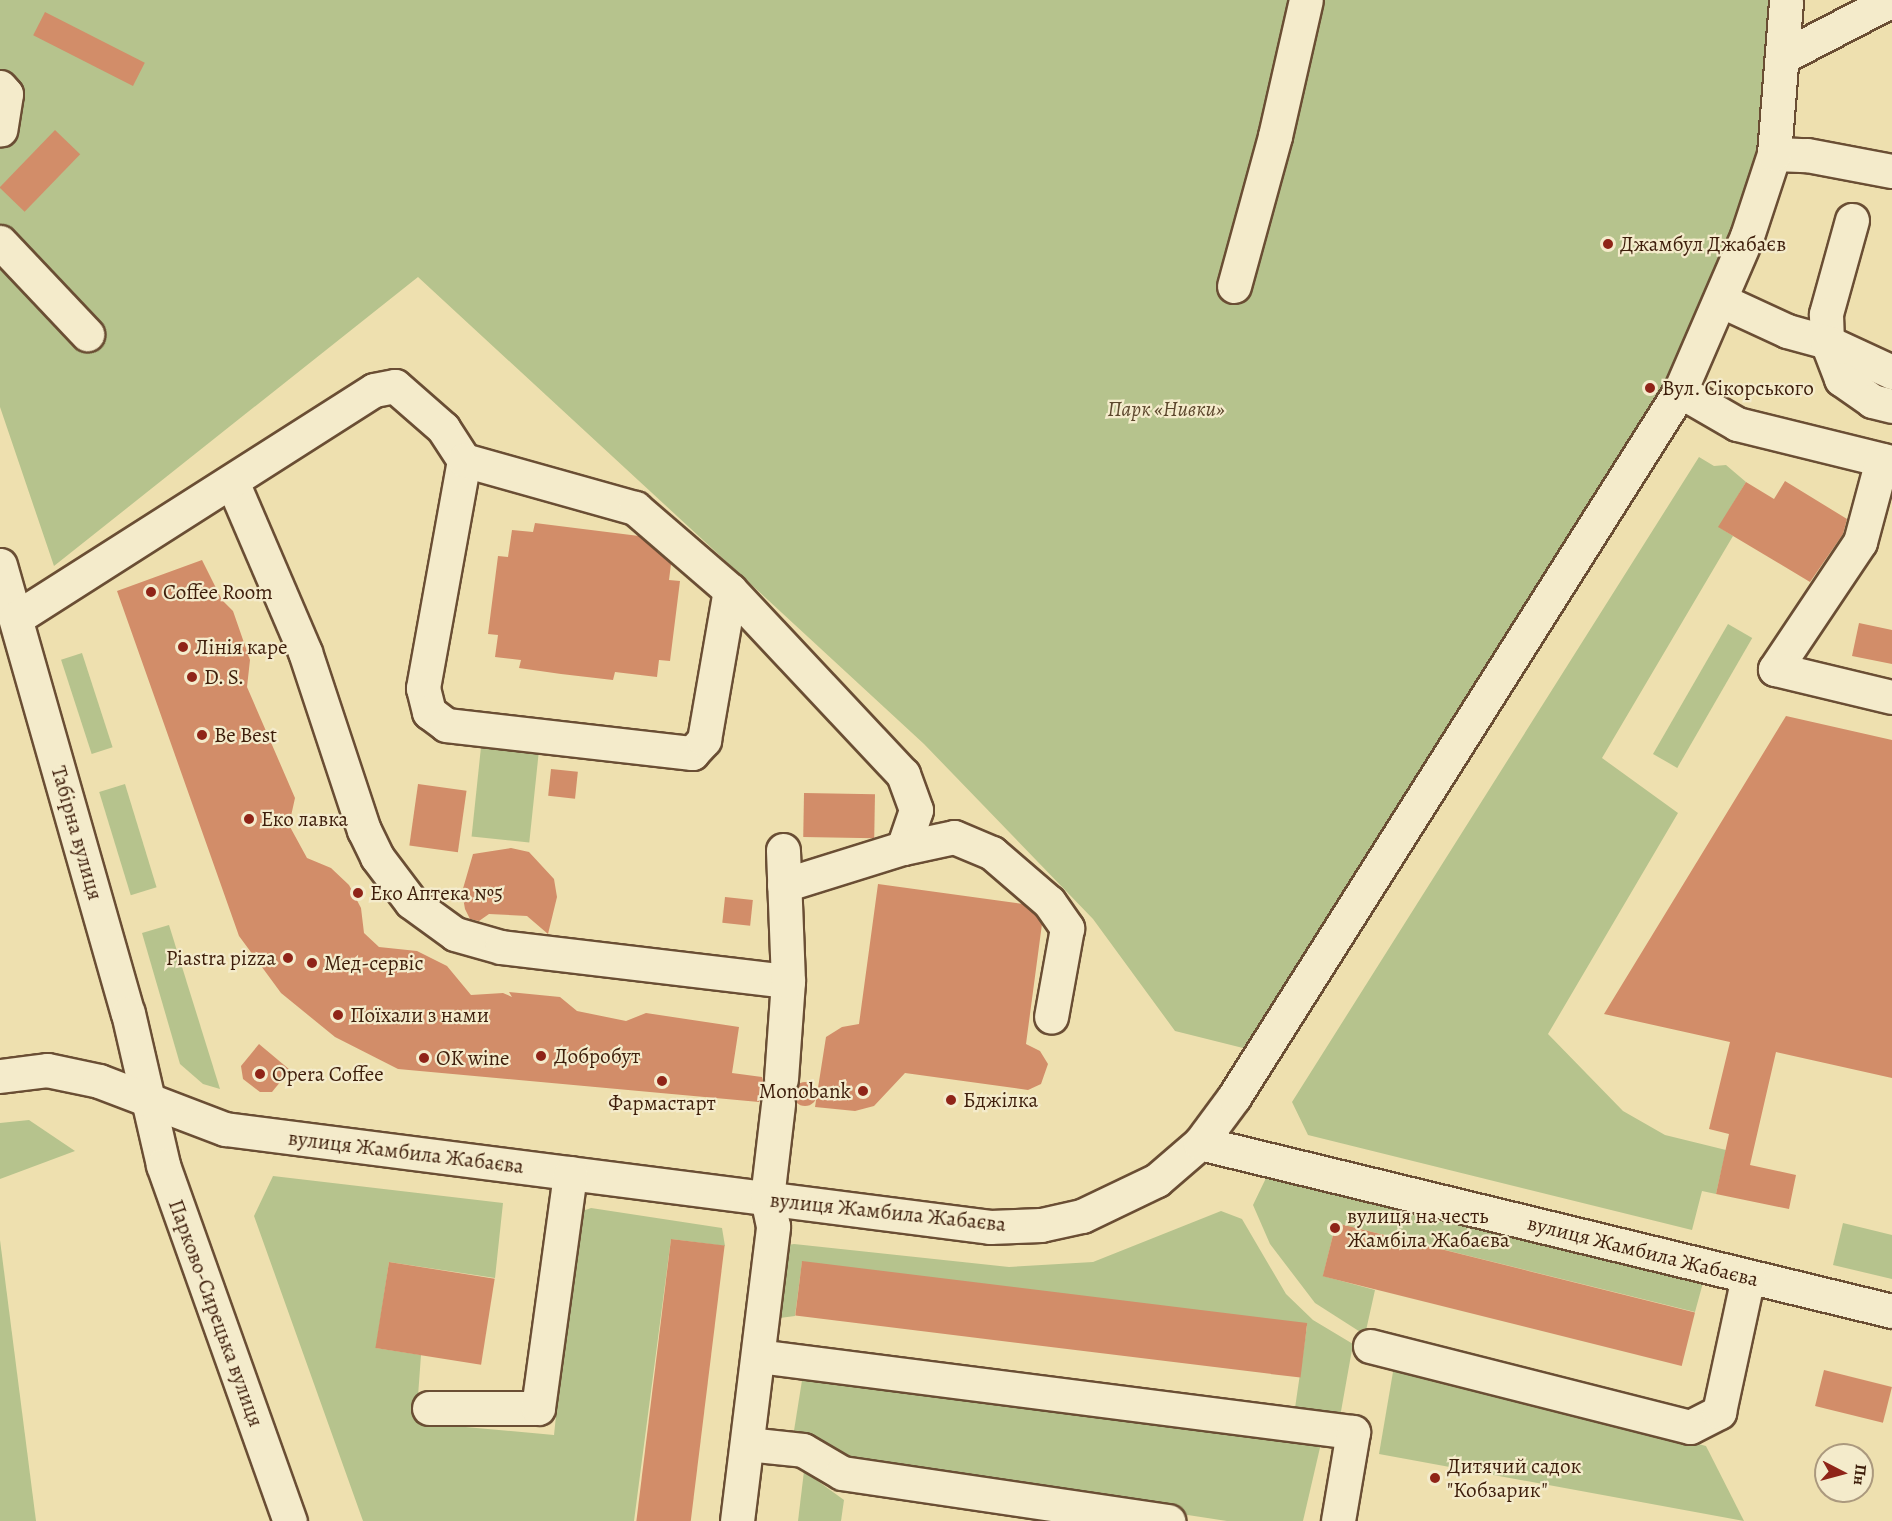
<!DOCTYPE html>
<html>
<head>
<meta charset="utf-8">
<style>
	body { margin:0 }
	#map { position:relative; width:1892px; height:1521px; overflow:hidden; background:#eee0af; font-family:Alegreya,serif }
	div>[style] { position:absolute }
	.green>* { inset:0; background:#b6c38d; transform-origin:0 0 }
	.building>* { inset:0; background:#d28d69; transform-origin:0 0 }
	.round { border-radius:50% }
	.roads { filter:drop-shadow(2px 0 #6a4e34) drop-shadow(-2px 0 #6a4e34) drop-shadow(0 2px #6a4e34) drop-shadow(0 -2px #6a4e34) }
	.minor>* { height:33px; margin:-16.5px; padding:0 16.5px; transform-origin:16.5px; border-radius:16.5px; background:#f4ebcb }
	.dots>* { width:16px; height:16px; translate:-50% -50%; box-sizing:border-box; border:3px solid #f4ebcb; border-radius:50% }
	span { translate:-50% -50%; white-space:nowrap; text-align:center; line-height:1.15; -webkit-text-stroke:4.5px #f4ebcb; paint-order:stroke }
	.poi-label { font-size:21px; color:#3e1e0b }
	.left { translate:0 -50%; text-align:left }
	.right { translate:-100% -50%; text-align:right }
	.park-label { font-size:21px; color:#5c472c; font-style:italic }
	.street-label { font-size:21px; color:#3e1e0b }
	.north { position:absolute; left:1814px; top:1443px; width:60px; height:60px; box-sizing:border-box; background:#f4ebcb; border:2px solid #ab997e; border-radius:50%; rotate:96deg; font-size:16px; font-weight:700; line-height:24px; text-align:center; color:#3e1e0b }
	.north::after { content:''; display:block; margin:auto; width:21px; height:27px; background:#8f2418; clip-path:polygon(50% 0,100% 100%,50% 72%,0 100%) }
</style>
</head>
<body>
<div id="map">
	<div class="green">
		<div style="clip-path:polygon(0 0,1771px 0,1771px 109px,1735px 225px,1676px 367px,1247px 1049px,1175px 1031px,1093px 919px,924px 744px,418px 277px,54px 566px,0 407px)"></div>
		<div style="clip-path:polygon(1699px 457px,1714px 466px,1726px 465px,1746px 482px,1719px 527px,1733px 536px,1602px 758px,1678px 813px,1548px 1034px,1623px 1111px,1665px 1135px,1726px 1150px,1716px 1194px,1702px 1191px,1692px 1230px,1308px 1135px,1292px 1102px)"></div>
		<div style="left:1728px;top:624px;width:28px;height:150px;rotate:30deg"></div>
		<div style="left:82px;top:653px;width:99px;height:22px;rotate:72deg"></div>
		<div style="left:481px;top:747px;width:58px;height:90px;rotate:6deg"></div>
		<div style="left:125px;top:784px;width:108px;height:27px;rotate:73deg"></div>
		<div style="clip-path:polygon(169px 925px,220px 1089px,203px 1084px,180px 1064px,142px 933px)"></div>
		<div style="clip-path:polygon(29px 1120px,75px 1151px,0 1179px,0 1123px)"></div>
		<div style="clip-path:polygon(273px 1176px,503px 1203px,495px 1278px,389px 1262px,376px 1348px,421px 1355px,417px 1410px,432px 1424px,554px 1435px,577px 1213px,591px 1208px,722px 1228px,725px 1246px,671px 1239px,634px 1521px,363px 1521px,254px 1216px)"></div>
		<div style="clip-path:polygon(1266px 1178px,1704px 1279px,1695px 1312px,1336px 1223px,1323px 1276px,1375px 1290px,1365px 1335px,1315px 1303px,1270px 1244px,1253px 1205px)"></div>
		<div style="clip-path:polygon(1221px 1211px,1242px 1219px,1286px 1294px,1313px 1320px,1353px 1344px,1340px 1417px,1295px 1408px,1307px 1326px,802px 1262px,795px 1316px,772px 1319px,781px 1246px,794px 1244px,1009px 1267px,1093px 1262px)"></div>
		<div style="clip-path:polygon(1843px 1223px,1892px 1235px,1892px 1279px,1833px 1265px)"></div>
		<div style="clip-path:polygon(0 1240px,36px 1521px,0 1521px)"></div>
		<div style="clip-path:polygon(1394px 1366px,1706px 1446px,1744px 1521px,1379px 1454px)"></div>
		<div style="clip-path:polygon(803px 1374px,1322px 1439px,1303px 1521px,1227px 1521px,912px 1473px,849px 1457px,793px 1437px)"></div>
		<div style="clip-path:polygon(804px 1471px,844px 1500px,841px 1521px,798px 1521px)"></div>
	</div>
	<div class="building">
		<div style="left:45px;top:12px;width:112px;height:26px;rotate:27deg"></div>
		<div style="left:55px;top:130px;width:35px;height:80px;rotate:44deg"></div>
		<div style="clip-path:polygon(1785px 481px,1847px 519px,1843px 534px,1810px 582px,1718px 527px,1746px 482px,1774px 499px)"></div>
		<div style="clip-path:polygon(535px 523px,639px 536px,671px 564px,669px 580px,680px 581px,670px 661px,659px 660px,657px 677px,615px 672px,613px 680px,561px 674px,519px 668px,521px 660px,495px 657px,498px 635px,488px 634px,498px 556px,508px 557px,512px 530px,533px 532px)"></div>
		<div style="clip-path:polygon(202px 560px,222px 600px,233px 611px,250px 660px,247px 687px,295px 798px,289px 825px,307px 858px,331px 868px,349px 885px,361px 908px,364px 933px,379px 947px,417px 951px,447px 966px,471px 995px,503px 993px,512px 997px,509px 992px,560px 997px,577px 1011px,626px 1021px,646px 1013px,739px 1027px,732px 1073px,762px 1077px,766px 1090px,759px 1102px,398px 1069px,335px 1037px,281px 993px,239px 936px,117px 591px)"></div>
		<div style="clip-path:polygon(1859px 623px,1892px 630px,1892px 664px,1852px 656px)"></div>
		<div style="clip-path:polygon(1786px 716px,1892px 740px,1892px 1078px,1776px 1052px,1750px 1165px,1796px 1175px,1789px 1209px,1716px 1194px,1729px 1134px,1709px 1129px,1730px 1042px,1604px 1014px)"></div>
		<div style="left:551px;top:769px;width:27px;height:27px;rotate:6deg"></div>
		<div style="left:418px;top:784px;width:49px;height:62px;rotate:8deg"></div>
		<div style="left:804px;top:793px;width:71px;height:44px;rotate:1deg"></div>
		<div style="clip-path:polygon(511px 848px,529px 852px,554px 879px,557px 897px,548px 934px,527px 916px,489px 914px,479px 921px,470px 919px,465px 909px,462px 892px,473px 854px)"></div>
		<div style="clip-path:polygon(878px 884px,1023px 904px,1035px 915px,1042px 924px,1026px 1044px,1040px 1051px,1048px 1064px,1041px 1084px,1028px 1090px,905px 1073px,874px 1106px,855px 1111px,815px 1107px,826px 1037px,842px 1027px,859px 1024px)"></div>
		<div style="left:725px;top:897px;width:28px;height:26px;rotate:6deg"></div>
		<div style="clip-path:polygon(259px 1044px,290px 1070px,272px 1092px,260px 1092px,243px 1079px,241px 1066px)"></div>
		<div class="round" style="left:793px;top:1082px;width:24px;height:24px"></div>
		<div style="left:1336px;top:1223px;width:370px;height:55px;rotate:14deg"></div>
		<div style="left:671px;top:1239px;width:54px;height:284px;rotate:7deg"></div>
		<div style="left:802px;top:1261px;width:509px;height:55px;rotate:7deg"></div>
		<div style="left:389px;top:1262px;width:107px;height:87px;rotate:9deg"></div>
		<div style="left:1824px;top:1370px;width:70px;height:37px;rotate:14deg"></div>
	</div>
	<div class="roads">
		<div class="minor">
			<div style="left:1784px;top:56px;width:122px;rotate:-27.4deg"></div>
			<div style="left:0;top:87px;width:9px;rotate:49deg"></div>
			<div style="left:6px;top:94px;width:36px;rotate:99deg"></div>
			<div style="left:1774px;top:154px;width:33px;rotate:2deg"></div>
			<div style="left:1807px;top:155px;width:86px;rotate:10.7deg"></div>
			<div style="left:1852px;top:220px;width:98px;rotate:105.5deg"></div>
			<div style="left:1826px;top:314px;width:28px;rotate:88deg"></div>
			<div style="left:1827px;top:342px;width:72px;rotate:24.8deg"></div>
			<div style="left:0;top:242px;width:127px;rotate:46.6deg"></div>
			<div style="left:1234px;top:286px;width:156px;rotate:-74.7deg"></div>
			<div style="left:1275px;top:136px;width:139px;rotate:-77.2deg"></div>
			<div style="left:1720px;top:300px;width:74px;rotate:24.8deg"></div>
			<div style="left:1787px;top:331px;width:41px;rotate:15.4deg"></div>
			<div style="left:1827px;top:342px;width:40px;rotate:69deg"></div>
			<div style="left:1841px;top:379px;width:38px;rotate:35deg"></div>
			<div style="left:1872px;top:401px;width:21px;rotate:14deg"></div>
			<div style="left:1680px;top:391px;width:66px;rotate:30.1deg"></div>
			<div style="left:1737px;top:424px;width:160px;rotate:13.8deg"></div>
			<div style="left:464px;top:460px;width:232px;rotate:100.2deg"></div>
			<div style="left:423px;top:688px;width:25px;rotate:76deg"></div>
			<div style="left:429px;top:712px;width:21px;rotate:37deg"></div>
			<div style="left:446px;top:725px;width:248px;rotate:6.5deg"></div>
			<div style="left:692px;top:753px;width:18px;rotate:-47deg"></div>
			<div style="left:704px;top:740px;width:152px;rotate:-80.2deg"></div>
			<div style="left:1882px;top:460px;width:85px;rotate:105deg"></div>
			<div style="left:1860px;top:542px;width:153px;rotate:123.8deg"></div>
			<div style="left:1775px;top:669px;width:120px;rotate:13.5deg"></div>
			<div style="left:233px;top:484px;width:183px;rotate:66.8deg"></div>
			<div style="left:305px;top:652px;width:188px;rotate:71.7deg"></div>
			<div style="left:364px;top:830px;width:30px;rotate:64deg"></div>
			<div style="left:377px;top:857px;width:56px;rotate:52.9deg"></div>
			<div style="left:411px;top:902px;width:54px;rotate:36deg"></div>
			<div style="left:455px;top:934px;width:48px;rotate:15.8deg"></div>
			<div style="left:501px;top:947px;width:289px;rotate:6.8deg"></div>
			<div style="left:0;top:565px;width:466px;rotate:74.1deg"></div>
			<div style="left:128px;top:1013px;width:156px;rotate:77deg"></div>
			<div style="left:163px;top:1165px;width:378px;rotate:70.4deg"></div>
			<div style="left:16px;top:618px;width:424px;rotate:-32.5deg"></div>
			<div style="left:374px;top:390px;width:21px;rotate:-11deg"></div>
			<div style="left:395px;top:386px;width:64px;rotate:41.2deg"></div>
			<div style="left:443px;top:428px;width:38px;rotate:57deg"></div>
			<div style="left:464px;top:460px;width:178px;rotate:15.7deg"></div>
			<div style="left:635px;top:508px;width:125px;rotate:40.8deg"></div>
			<div style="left:730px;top:590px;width:253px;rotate:46.8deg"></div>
			<div style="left:903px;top:774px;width:38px;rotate:70deg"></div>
			<div style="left:916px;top:810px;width:40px;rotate:108.9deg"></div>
			<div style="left:784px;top:885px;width:125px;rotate:-17.3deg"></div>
			<div style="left:903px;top:848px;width:52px;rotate:-12.2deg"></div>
			<div style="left:954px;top:837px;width:41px;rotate:22.8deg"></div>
			<div style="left:992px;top:853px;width:75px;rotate:40.7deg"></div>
			<div style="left:1049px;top:902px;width:32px;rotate:55deg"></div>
			<div style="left:1067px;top:928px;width:90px;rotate:100.2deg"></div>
			<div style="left:0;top:1076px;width:47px;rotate:-7.3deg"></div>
			<div style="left:47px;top:1070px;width:53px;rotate:11.9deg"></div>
			<div style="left:99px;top:1081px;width:135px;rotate:20.9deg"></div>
			<div style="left:225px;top:1129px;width:771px;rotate:7.3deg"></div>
			<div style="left:990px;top:1227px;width:51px;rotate:-2.2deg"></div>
			<div style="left:1041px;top:1225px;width:42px;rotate:-12.4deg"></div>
			<div style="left:1082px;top:1216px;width:83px;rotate:-25.6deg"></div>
			<div style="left:1157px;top:1180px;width:57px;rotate:-40.7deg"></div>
			<div style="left:1200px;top:1143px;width:57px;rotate:-53.5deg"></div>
			<div style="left:1234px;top:1097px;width:835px;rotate:-57.72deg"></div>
			<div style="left:1680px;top:391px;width:169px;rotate:-66.6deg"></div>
			<div style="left:1747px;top:236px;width:86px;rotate:-71.8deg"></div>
			<div style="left:1774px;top:154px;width:154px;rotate:-85.5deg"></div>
			<div style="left:781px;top:1079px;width:98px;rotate:-85.9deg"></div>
			<div style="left:788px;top:981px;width:131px;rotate:-92.2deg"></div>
			<div style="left:1200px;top:1143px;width:712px;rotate:13.65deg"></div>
			<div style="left:1370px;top:1346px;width:330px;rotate:14.2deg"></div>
			<div style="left:1690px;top:1427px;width:33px;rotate:-27deg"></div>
			<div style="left:1719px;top:1412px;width:138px;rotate:-77.9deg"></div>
			<div style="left:758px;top:1356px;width:600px;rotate:7.28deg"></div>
			<div style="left:1353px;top:1432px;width:90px;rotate:99.6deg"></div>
			<div style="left:429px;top:1408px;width:109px"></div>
			<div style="left:538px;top:1408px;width:237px;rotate:-82.2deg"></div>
			<div style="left:747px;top:1444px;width:56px;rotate:6.1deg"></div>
			<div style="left:803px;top:1450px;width:45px;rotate:30.5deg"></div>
			<div style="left:842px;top:1473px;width:330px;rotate:8.4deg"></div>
			<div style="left:737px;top:1521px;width:297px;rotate:-83deg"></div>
			<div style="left:773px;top:1226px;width:29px;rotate:-102deg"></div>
			<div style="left:767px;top:1198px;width:95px;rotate:-83.3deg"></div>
		</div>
	</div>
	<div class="dots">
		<div style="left:1608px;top:244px;background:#8f2418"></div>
		<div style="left:1650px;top:388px;background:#8f2418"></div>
		<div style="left:151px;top:592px;background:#8f2418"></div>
		<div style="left:183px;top:647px;background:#8f2418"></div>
		<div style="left:192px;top:677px;background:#8f2418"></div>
		<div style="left:202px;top:735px;background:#8f2418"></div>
		<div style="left:249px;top:819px;background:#8f2418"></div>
		<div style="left:358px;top:893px;background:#8f2418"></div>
		<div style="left:288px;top:958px;background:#8f2418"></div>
		<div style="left:312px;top:963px;background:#8f2418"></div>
		<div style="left:338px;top:1015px;background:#8f2418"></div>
		<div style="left:541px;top:1056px;background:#8f2418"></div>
		<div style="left:424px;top:1058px;background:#8f2418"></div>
		<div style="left:260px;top:1074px;background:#8f2418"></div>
		<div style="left:662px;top:1081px;background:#8f2418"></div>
		<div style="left:863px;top:1091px;background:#8f2418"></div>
		<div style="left:951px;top:1100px;background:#8f2418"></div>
		<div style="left:1335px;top:1228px;background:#8f2418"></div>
		<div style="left:1435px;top:1478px;background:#8f2418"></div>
	</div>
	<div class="poi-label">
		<span class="left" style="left:1620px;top:244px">Джамбул Джабаєв</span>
		<span class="left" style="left:1662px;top:388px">Вул. Сікорського</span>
		<span class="left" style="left:163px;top:592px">Coffee Room</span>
		<span class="left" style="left:195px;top:647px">Лінія каре</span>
		<span class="left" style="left:204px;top:677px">D. S.</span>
		<span class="left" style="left:214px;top:735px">Be Best</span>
		<span class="left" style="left:261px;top:819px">Еко лавка</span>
		<span class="left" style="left:370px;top:893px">Еко Аптека №5</span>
		<span class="right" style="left:276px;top:958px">Piastra pizza</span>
		<span class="left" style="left:324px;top:963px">Мед-сервіс</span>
		<span class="left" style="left:350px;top:1015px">Поїхали з нами</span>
		<span class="left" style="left:554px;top:1056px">Добробут</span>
		<span class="left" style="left:436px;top:1058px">OK wine</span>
		<span class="left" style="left:272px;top:1074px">Opera Coffee</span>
		<span class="right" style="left:851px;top:1091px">Monobank</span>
		<span class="left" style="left:963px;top:1100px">Бджілка</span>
		<span style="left:662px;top:1103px">Фармастарт</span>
		<span class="left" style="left:1347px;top:1228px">вулиця на честь<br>Жамбіла Жабаєва</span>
		<span class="left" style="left:1447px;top:1478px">Дитячий садок<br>"Кобзарик"</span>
	</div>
	<div class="park-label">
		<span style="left:1166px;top:409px">Парк «Нивки»</span>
	</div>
	<div class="street-label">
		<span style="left:77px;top:833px;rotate:74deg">Табірна вулиця</span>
		<span style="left:406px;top:1152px;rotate:7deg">вулиця Жамбила Жабаєва</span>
		<span style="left:888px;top:1212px;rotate:6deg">вулиця Жамбила Жабаєва</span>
		<span style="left:1643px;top:1251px;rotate:14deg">вулиця Жамбила Жабаєва</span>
		<span style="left:216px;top:1313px;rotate:70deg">Парково-Сирецька вулиця</span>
	</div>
	<div class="north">Пн</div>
</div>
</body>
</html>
